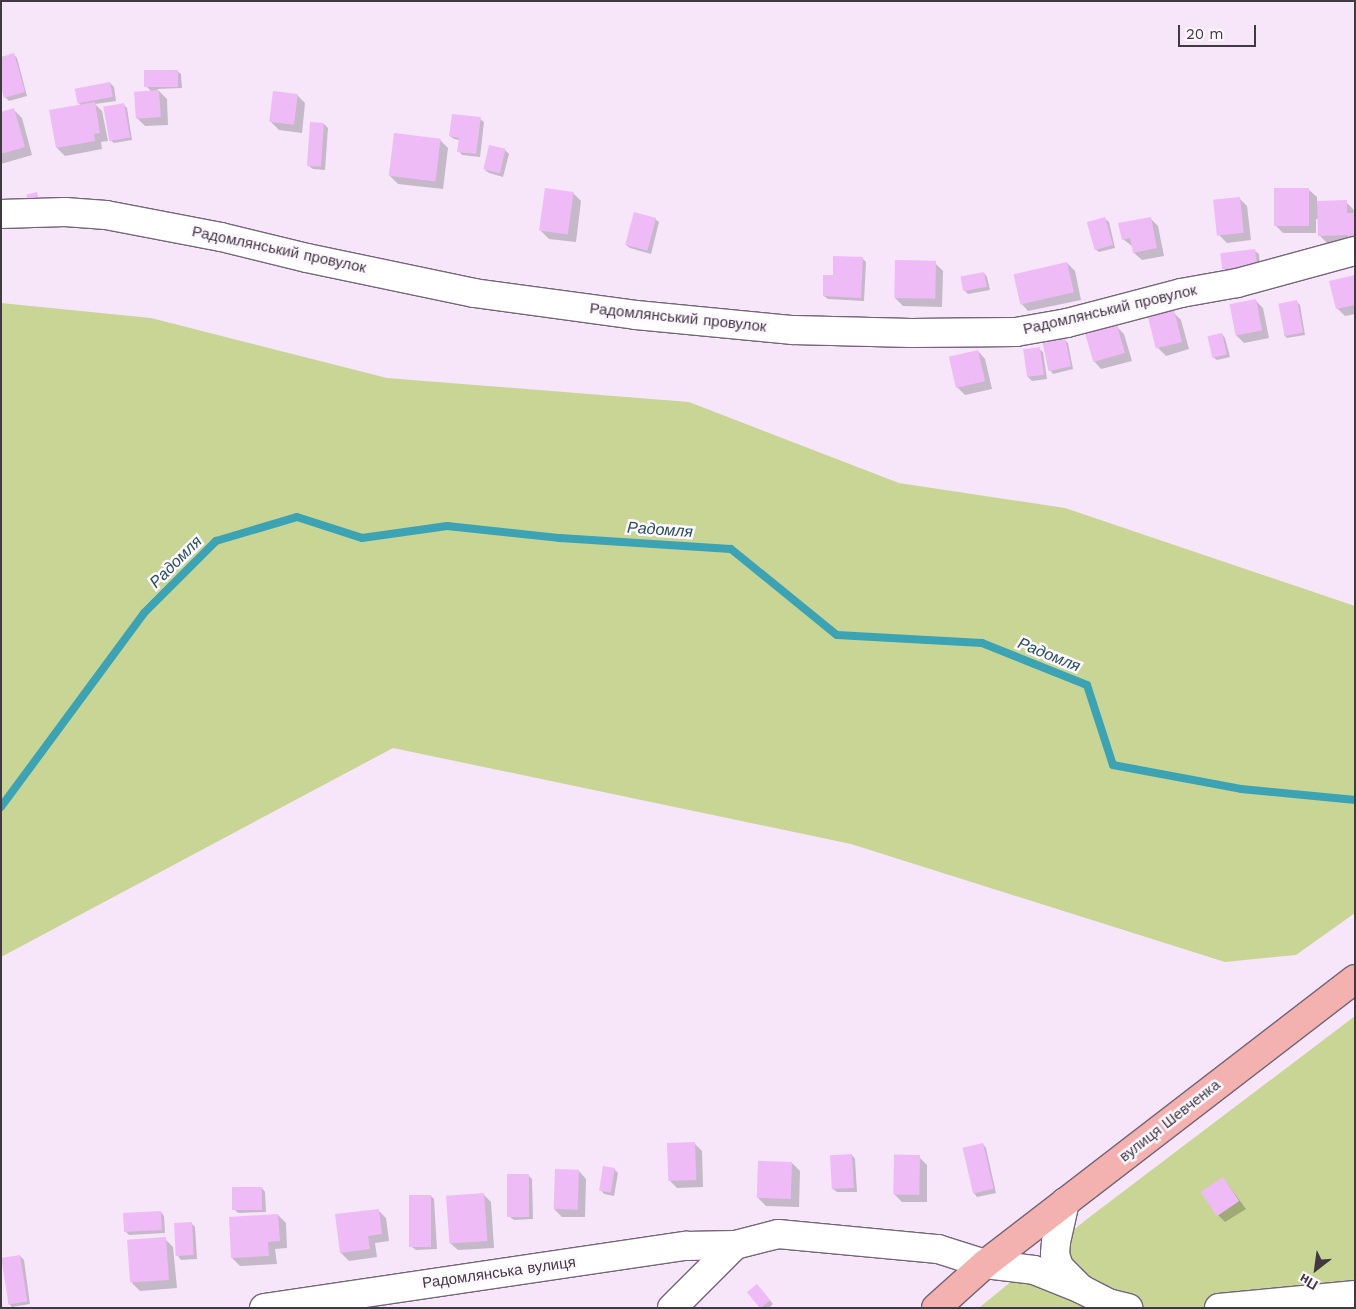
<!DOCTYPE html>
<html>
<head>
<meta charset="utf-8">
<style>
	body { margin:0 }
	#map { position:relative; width:1356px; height:1309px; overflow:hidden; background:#f7e6fa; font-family:"Work Sans",sans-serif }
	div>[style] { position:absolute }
	.green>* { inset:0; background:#c8d595 }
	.shadow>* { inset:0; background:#0003 }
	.stream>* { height:8px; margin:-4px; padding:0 4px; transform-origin:4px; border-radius:4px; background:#3ba3b3 }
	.building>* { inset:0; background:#eebbf6; transform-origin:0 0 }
	.roads { filter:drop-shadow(1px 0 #746577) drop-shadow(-1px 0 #746577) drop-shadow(0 1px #746577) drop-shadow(0 -1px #746577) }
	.street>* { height:28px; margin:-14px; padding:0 14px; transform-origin:14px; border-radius:14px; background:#fff }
	.primary>* { height:28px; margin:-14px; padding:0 14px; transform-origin:14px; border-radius:14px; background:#f3b1af }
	span { translate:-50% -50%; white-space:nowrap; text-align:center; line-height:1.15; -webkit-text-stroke:5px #fef7ff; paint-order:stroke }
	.street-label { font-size:15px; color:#403941 }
	.water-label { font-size:16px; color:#255259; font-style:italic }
	.frame { position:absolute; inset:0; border:2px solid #403941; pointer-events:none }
	.north { position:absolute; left:1291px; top:1244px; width:50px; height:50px; -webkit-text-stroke:4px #fef7ff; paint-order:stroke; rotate:210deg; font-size:14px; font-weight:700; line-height:20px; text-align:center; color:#403941 }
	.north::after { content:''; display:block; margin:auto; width:18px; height:22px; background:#403941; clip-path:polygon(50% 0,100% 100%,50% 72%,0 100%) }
	.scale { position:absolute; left:1178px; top:25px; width:78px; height:22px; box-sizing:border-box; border:2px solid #403941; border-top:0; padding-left:6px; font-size:15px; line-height:18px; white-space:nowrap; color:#403941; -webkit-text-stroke:4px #fef7ff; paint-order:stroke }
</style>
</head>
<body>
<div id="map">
	<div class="green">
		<div style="clip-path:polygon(1px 303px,151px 318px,387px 378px,689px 402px,899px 483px,1065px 508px,1355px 606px,1355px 913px,1296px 955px,1225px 962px,851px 844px,393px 748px,1px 957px)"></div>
		<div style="clip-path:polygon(1355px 1016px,1355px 1308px,979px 1308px,1087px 1219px)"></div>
	</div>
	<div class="shadow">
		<div style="clip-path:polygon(14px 55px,17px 58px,27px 96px,9px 101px,5px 97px)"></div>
		<div style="clip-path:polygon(177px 71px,181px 74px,182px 88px,157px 89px,167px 99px,168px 125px,145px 126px,137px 118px,151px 91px,146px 86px)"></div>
		<div style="clip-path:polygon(110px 83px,114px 87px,116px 101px,95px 104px,102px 111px,108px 141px,101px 142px,102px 149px,65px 156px,57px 148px,51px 111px,81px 106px,78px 102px)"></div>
		<div style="clip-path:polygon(297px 95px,305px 103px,302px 133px,279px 130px,271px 122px)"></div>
		<div style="clip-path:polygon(123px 104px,127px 108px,132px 140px,114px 143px,110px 140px)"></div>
		<div style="clip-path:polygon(14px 110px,22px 118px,32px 155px,1px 164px,1px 113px)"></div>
		<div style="clip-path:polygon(480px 119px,484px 122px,480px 157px,462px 155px,459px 151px,460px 140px,454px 139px,450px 136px)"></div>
		<div style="clip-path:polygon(324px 124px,328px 128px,325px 170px,313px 169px,309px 166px)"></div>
		<div style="clip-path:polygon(440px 140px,448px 148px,443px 189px,398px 184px,390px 176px)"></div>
		<div style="clip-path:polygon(505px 150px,509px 154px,503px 177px,489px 173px,485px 170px)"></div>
		<div style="clip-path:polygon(1309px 190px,1317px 197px,1317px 202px,1346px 202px,1354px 210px,1350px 243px,1327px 243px,1319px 235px,1319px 219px,1316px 219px,1316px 233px,1283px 233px,1275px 225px)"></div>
		<div style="clip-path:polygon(573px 193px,581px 201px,576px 242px,549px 239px,541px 231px)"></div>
		<div style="clip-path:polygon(1239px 198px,1247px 206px,1251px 240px,1227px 243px,1219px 235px,1215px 201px)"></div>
		<div style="clip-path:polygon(1150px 218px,1158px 226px,1164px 256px,1142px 260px,1134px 253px,1133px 247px,1123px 239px)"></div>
		<div style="clip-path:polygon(655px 219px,659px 222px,651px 254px,630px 248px,626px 245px)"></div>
		<div style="clip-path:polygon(1105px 219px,1109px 222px,1115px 248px,1099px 252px,1095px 249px)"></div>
		<div style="clip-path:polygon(1255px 251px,1259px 254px,1260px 268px,1226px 271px,1223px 267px)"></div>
		<div style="clip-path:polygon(862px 258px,866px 262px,864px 301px,828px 299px,824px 296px,834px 276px)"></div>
		<div style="clip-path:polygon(935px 263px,943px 271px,942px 307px,903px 306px,895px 298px)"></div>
		<div style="clip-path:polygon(1067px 263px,1075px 271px,1081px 300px,1028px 311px,1021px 303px)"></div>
		<div style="clip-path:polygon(984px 273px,987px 277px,990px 290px,968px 294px,964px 290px)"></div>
		<div style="clip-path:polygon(1355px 277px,1355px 314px,1345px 316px,1337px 308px)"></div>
		<div style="clip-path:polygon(1256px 301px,1263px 308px,1269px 338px,1244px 343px,1236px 335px)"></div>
		<div style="clip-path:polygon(1297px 302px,1300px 305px,1305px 335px,1287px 338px,1284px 335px)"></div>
		<div style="clip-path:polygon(1173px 312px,1181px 320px,1189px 349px,1166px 356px,1158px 348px)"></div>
		<div style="clip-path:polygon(1116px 326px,1124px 334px,1132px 361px,1101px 369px,1094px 361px)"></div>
		<div style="clip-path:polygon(1222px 334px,1225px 338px,1230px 357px,1217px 360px,1213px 357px)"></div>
		<div style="clip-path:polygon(1064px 339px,1068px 343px,1073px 369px,1053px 374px,1050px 370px)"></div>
		<div style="clip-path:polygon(1039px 349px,1043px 352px,1047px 379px,1032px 381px,1028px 377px)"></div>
		<div style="clip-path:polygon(978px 351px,985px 359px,992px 389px,965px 395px,957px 387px)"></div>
		<div style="clip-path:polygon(694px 1143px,702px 1151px,703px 1187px,677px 1188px,669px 1180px)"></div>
		<div style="clip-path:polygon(983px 1144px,986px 1148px,996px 1193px,977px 1197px,974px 1193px)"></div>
		<div style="clip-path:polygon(852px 1155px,855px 1159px,857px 1192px,837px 1192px,833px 1189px)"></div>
		<div style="clip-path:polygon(919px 1157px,927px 1165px,927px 1202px,902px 1202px,894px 1194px)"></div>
		<div style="clip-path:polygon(792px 1163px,800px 1171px,799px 1207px,766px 1206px,758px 1198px)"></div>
		<div style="clip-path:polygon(614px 1169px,618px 1173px,614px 1196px,604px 1194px,601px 1190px)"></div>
		<div style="clip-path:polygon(579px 1171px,586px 1179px,585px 1217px,562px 1217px,554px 1209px)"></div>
		<div style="clip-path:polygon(528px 1175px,532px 1179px,533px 1219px,514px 1220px,510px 1217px)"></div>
		<div style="clip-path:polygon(1223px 1178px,1246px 1209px,1225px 1222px,1217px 1214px)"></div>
		<div style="clip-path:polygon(262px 1188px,265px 1192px,266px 1212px,238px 1213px,234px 1209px)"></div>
		<div style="clip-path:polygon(483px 1194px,491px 1202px,494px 1248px,458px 1250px,450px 1243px)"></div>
		<div style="clip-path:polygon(431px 1196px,434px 1199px,437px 1249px,416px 1250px,412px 1247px)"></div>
		<div style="clip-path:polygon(378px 1210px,386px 1218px,389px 1241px,375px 1243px,377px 1257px,349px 1261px,341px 1253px)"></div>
		<div style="clip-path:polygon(161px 1212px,164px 1216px,165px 1233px,129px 1235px,125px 1231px)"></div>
		<div style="clip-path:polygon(278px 1215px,286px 1223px,287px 1248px,275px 1249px,277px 1264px,240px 1266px,232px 1258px)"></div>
		<div style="clip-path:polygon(191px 1223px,195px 1227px,197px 1259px,181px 1260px,178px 1256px)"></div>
		<div style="clip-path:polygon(165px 1239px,173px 1247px,177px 1288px,140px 1291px,132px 1283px)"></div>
		<div style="clip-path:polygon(20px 1256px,24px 1260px,30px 1304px,12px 1307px,8px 1303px)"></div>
		<div style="clip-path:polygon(761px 1289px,773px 1304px,769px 1308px,762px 1308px,749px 1292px)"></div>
	</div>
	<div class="stream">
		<div style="left:1px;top:807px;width:241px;rotate:-53.6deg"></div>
		<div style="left:144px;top:613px;width:102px;rotate:-45deg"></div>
		<div style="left:216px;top:541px;width:84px;rotate:-16.5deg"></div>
		<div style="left:297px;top:517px;width:68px;rotate:17.9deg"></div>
		<div style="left:362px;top:538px;width:86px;rotate:-8deg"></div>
		<div style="left:447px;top:526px;width:114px;rotate:6.1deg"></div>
		<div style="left:560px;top:538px;width:171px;rotate:3.7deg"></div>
		<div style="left:731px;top:549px;width:136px;rotate:39.1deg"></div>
		<div style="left:837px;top:635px;width:145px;rotate:3.2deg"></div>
		<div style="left:982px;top:643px;width:113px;rotate:21.8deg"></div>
		<div style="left:1087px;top:685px;width:84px;rotate:72deg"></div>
		<div style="left:1113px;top:765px;width:130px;rotate:10.6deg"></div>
		<div style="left:1241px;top:789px;width:115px;rotate:5.5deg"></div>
	</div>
	<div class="building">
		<div style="clip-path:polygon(14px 53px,25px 92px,4px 98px,1px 87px,1px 57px)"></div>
		<div style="left:144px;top:70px;width:34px;height:17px"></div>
		<div style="left:110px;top:82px;width:15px;height:36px;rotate:79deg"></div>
		<div style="left:159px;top:90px;width:27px;height:25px;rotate:86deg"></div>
		<div style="left:273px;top:91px;width:25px;height:31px;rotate:7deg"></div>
		<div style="clip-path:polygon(95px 102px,100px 133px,94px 134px,95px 141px,56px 148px,49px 110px)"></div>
		<div style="left:124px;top:103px;width:35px;height:21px;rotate:80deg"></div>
		<div style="clip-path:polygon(14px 108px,25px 147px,1px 154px,1px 112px)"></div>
		<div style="clip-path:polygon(452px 114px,481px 117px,476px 154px,457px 152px,459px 138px,449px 136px)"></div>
		<div style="left:310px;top:122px;width:14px;height:44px;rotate:4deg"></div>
		<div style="left:394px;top:133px;width:47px;height:43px;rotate:7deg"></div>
		<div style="left:489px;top:145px;width:17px;height:25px;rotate:13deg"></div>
		<div style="left:545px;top:188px;width:29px;height:43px;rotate:8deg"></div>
		<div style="left:1274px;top:188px;width:35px;height:38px"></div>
		<div style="left:37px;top:192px;width:8px;height:11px;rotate:76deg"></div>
		<div style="left:1240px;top:197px;width:36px;height:27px;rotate:84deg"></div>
		<div style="clip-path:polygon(1347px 200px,1347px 213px,1355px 213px,1355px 239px,1348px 242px,1348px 235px,1318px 236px,1317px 201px)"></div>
		<div style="left:634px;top:212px;width:23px;height:34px;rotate:15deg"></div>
		<div style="left:1105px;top:217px;width:29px;height:19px;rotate:74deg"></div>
		<div style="clip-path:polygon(1151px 217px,1157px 248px,1133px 253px,1130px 238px,1122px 240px,1118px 223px)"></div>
		<div style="left:1255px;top:249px;width:16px;height:35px;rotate:83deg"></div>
		<div style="clip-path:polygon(833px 256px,863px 257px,861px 298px,823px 296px,823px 275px,833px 275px)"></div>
		<div style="left:895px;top:260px;width:41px;height:38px;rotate:1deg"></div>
		<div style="left:1067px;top:262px;width:31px;height:55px;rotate:77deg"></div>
		<div style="left:984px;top:272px;width:15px;height:24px;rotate:79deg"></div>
		<div style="clip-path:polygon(1355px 275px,1355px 305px,1336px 309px,1329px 281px)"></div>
		<div style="left:1256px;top:299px;width:32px;height:27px;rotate:79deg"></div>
		<div style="left:1297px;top:300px;width:33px;height:19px;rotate:79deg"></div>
		<div style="left:1174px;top:310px;width:33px;height:27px;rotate:76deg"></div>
		<div style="left:1117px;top:325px;width:29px;height:33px;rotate:74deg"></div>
		<div style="left:1222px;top:333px;width:22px;height:15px;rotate:77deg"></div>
		<div style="left:1065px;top:338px;width:29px;height:23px;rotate:78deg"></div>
		<div style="left:1040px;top:347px;width:28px;height:17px;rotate:82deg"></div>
		<div style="left:978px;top:350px;width:32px;height:30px;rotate:77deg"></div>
		<div style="left:695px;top:1142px;width:38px;height:28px;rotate:88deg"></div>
		<div style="left:983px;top:1143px;width:47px;height:21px;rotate:77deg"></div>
		<div style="left:852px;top:1154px;width:34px;height:22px;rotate:87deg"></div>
		<div style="left:920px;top:1155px;width:40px;height:26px;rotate:91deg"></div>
		<div style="left:792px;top:1162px;width:37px;height:34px;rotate:92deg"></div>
		<div style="left:603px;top:1166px;width:12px;height:25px;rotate:9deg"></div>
		<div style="left:555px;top:1169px;width:24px;height:40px;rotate:2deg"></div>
		<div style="left:507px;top:1174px;width:22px;height:43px"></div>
		<div style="left:1223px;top:1177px;width:29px;height:27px;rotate:56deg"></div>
		<div style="left:232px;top:1187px;width:30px;height:23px"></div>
		<div style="left:484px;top:1193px;width:48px;height:38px;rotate:86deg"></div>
		<div style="left:409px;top:1195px;width:22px;height:52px"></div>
		<div style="clip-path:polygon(379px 1209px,382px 1234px,368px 1236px,370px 1249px,340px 1253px,335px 1214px)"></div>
		<div style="left:161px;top:1211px;width:19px;height:38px;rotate:87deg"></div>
		<div style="clip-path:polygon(278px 1214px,280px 1241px,268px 1242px,269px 1256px,231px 1258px,229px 1217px)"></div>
		<div style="left:192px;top:1222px;width:33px;height:18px;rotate:87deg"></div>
		<div style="left:166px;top:1237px;width:43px;height:39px;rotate:86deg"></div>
		<div style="left:20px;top:1255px;width:47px;height:19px;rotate:81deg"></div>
		<div style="left:757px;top:1284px;width:21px;height:13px;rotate:51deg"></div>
	</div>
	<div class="roads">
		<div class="street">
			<div style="left:1px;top:214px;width:64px;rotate:-1.8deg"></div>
			<div style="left:65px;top:212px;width:41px;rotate:4.2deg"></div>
			<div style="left:106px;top:215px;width:117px;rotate:10.8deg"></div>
			<div style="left:221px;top:237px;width:89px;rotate:13.7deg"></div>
			<div style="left:307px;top:258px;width:171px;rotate:11.8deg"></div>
			<div style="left:474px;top:293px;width:163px;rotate:7.7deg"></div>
			<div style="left:636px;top:315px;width:158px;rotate:5.5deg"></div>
			<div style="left:793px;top:330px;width:118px;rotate:1.5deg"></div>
			<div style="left:911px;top:333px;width:105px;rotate:-0.5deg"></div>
			<div style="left:1016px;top:332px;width:52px;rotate:-10deg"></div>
			<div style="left:1067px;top:323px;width:118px;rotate:-14.7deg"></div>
			<div style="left:1181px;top:293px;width:57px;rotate:-10.1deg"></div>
			<div style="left:1237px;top:283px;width:122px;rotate:-15.2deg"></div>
			<div style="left:1065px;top:1202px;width:41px;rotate:102.7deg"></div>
			<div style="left:1056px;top:1242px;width:12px;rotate:95deg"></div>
			<div style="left:1055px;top:1254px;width:14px;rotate:73deg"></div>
			<div style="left:1059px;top:1267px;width:31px;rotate:45deg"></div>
			<div style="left:1081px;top:1289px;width:30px;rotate:27deg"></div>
			<div style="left:1108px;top:1303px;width:21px;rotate:14deg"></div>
			<div style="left:264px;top:1308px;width:427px;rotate:-8.4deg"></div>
			<div style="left:686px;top:1246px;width:49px;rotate:-1.2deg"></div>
			<div style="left:672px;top:1308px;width:89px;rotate:-45deg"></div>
			<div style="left:735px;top:1245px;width:44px;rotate:-14.3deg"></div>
			<div style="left:778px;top:1234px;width:161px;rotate:5.4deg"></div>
			<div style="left:938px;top:1249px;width:49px;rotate:17.7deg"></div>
			<div style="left:985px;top:1264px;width:49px;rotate:7deg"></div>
			<div style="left:1034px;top:1270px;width:51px;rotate:22deg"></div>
			<div style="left:1219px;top:1308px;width:137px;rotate:-5.5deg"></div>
		</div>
		<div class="primary">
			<div style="left:936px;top:1308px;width:66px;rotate:-41.9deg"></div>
			<div style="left:985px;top:1264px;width:467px;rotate:-37.6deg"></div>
		</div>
	</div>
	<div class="street-label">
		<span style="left:279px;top:250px;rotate:12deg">Радомлянський провулок</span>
		<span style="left:1110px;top:310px;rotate:-13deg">Радомлянський провулок</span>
		<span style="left:678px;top:318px;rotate:6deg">Радомлянський провулок</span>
		<span style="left:1170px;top:1121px;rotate:-38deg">вулиця Шевченка</span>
		<span style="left:499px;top:1273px;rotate:-8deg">Радомлянська вулиця</span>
	</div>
	<div class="water-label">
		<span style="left:660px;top:530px;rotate:4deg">Радомля</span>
		<span style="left:176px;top:562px;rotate:-45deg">Радомля</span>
		<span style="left:1049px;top:655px;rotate:22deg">Радомля</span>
	</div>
	<div class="frame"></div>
	<div class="north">Пн</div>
	<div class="scale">20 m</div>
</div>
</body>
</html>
